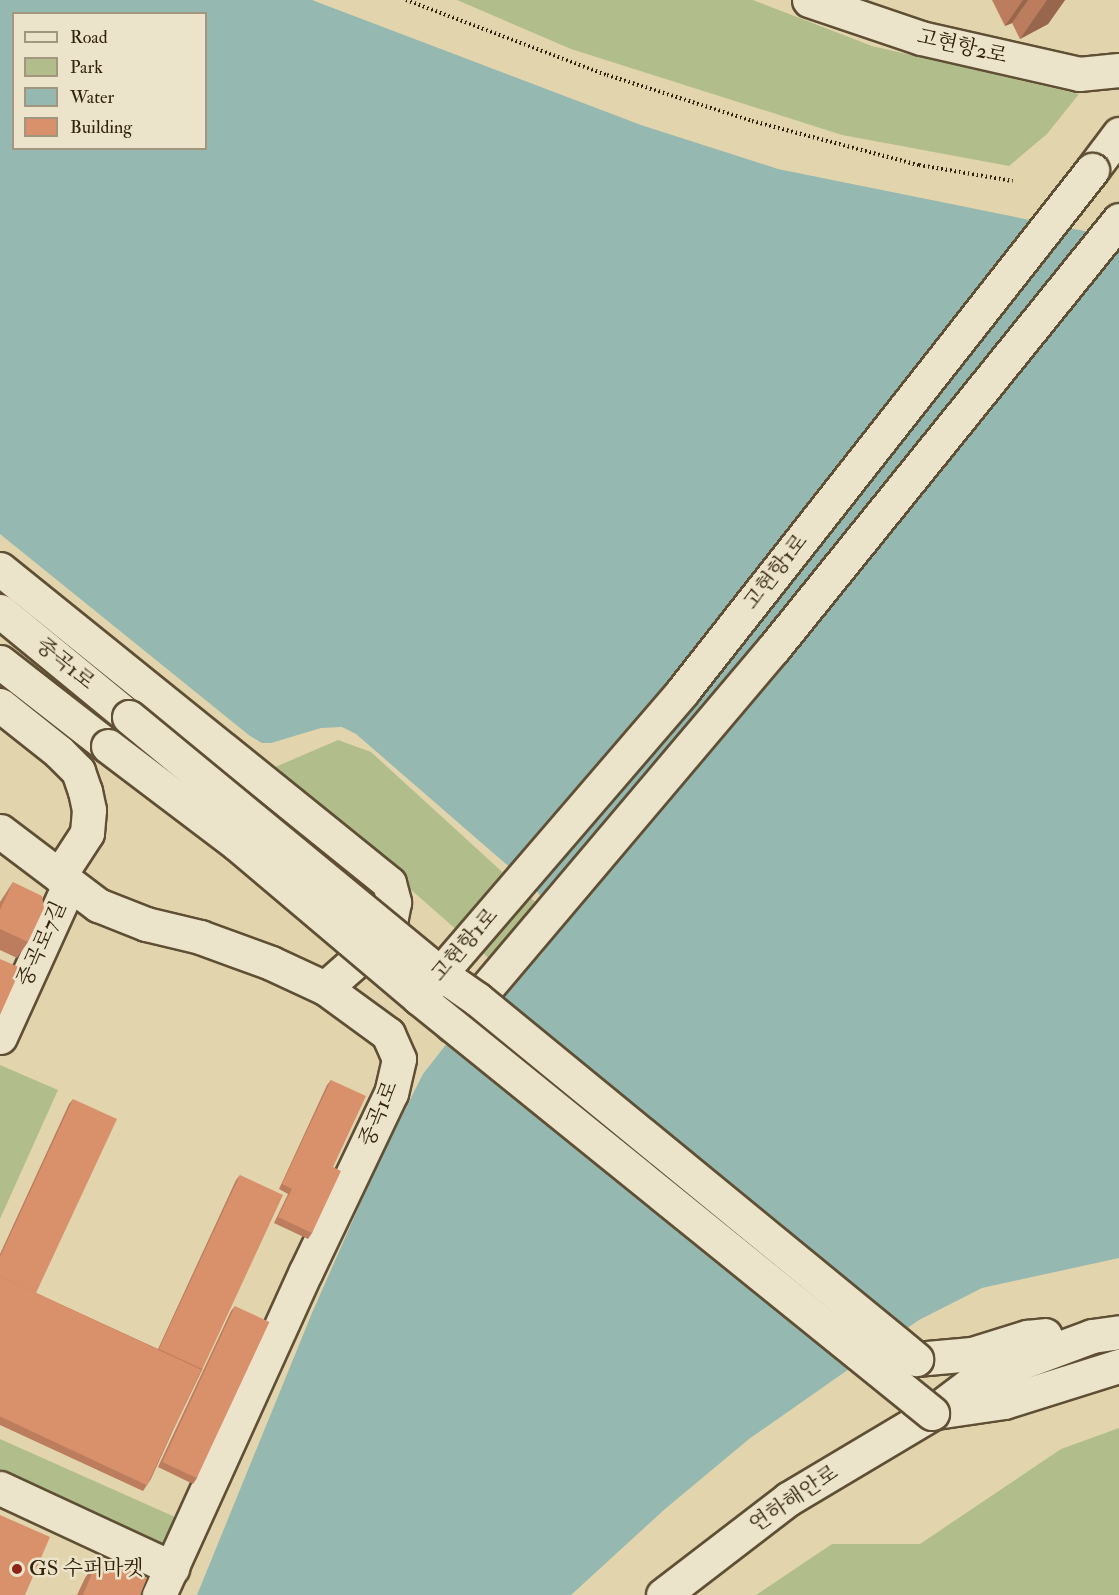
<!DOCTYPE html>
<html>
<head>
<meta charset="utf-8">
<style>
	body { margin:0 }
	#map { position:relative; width:1119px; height:1595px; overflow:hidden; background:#e2d5ae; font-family:"IM FELL Double Pica","Noto Serif KR",serif }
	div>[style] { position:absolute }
	.green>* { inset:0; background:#b1be8c; transform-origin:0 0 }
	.water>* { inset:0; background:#95b8b0 }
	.path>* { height:4px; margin-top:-2px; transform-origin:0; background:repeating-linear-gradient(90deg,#33220c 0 1.5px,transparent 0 4.5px) }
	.roads { filter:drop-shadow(2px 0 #5f4f34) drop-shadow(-2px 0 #5f4f34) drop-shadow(0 2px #5f4f34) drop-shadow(0 -2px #5f4f34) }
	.minor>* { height:33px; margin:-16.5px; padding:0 16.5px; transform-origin:16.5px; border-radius:16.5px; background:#ece4ca }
	.bridges { filter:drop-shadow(2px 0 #5f4f34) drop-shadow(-2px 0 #5f4f34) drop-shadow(0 2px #5f4f34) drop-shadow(0 -2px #5f4f34) }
	.minor-bridge>* { height:33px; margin:-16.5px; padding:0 16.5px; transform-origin:16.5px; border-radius:16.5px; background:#ece4ca }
	.wall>* { inset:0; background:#bb7d5d }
	.shaded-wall>* { inset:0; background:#98664c }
	.building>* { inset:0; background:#d9916c; transform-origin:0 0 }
	.dots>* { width:16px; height:16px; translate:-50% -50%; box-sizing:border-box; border:3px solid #ece4ca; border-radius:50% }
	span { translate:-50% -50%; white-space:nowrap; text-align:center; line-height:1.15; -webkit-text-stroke:5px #ece4ca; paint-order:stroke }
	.street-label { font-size:21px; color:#33220c }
	.poi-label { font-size:21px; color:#33220c }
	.left { translate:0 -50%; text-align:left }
	.legend { position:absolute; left:12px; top:12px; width:195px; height:138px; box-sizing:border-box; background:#ece4ca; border:2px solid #a2967e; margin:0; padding:8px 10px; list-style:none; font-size:18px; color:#33220c }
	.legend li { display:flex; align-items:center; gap:12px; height:30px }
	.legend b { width:30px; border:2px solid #a2967e }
</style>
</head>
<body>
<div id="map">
	<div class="green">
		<div style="clip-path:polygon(457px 0,753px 0,872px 46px,1079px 94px,1047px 134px,1009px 166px,842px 135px,571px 49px)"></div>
		<div style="clip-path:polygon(338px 740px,371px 752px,544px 910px,539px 953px,511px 978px,273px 768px)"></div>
		<div style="clip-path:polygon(0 1065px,58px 1090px,0 1219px)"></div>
		<div style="clip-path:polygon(1119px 1428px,1119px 1595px,756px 1595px,832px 1544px,920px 1544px,1061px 1449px)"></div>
		<div style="left:0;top:1439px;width:210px;height:49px;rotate:24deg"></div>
	</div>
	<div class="water">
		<div style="clip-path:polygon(evenodd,0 0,312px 0,641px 125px,778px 169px,1119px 238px,1119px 1258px,982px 1288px,919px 1320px,749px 1439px,665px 1509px,571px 1595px,197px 1595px,312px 1313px,378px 1163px,423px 1074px,448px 1042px,542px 954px,549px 935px,547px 905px,536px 890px,356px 734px,342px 727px,321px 728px,271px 743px,262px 743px,250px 736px,0 534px,0 0,14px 14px,206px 14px,206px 148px,14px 148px,14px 14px)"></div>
	</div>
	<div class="path">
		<div style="left:406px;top:0;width:215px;rotate:20.5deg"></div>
		<div style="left:607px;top:75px;width:152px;rotate:17.6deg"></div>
		<div style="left:752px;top:121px;width:173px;rotate:14.8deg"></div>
		<div style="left:919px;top:165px;width:95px;rotate:9.7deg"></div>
	</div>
	<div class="roads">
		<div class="minor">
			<div style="left:809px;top:0;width:118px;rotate:18.7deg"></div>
			<div style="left:921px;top:38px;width:162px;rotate:12.8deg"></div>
			<div style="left:1079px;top:74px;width:40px;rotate:-5.7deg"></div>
			<div style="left:1092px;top:170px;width:45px;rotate:-53.1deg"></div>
			<div style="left:0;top:569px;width:500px;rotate:38.9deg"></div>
			<div style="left:389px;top:883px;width:20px;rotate:75deg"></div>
			<div style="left:394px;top:902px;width:16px;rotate:101deg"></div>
			<div style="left:391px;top:918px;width:24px;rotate:123deg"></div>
			<div style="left:378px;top:938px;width:29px;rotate:134deg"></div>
			<div style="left:358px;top:959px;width:44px;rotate:138.7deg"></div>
			<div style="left:0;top:611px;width:167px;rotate:39.4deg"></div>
			<div style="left:0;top:662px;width:137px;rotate:37.9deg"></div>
			<div style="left:0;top:705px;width:75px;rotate:38.5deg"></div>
			<div style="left:59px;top:752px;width:27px;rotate:45deg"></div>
			<div style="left:78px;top:771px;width:21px;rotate:71deg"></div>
			<div style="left:85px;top:791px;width:19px;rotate:78deg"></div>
			<div style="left:89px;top:810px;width:23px;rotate:95deg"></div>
			<div style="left:87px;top:833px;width:51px;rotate:123.1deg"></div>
			<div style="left:0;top:831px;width:123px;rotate:37.1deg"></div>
			<div style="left:98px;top:905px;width:52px;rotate:21.6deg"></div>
			<div style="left:146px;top:924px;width:56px;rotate:13.5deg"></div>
			<div style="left:200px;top:937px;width:76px;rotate:20.1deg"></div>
			<div style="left:271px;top:963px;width:60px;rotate:24.8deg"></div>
			<div style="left:325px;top:988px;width:78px;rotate:36.1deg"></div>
			<div style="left:388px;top:1034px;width:27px;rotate:66deg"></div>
			<div style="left:399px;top:1059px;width:35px;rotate:103deg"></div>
			<div style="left:391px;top:1093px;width:199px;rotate:115.5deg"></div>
			<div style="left:305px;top:1273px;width:354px;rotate:114.4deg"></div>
			<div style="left:452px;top:1025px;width:36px;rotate:-46deg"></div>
			<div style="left:477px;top:999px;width:458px;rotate:-49.8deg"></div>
			<div style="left:773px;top:649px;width:551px;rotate:-51.11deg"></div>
			<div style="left:0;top:1037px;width:167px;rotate:-65.6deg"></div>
			<div style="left:916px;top:1359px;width:56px;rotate:-5.1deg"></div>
			<div style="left:972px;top:1354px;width:58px;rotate:-17.2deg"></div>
			<div style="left:1027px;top:1337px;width:18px;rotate:-6deg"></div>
			<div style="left:936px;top:1412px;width:69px;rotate:-8.4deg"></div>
			<div style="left:1004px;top:1402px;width:121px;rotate:-17.4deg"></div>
			<div style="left:0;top:1488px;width:190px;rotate:24.9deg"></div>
			<div style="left:663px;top:1595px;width:158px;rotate:-37.5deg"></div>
			<div style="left:788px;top:1499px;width:168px;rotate:-30.8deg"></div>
			<div style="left:932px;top:1413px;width:56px;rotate:-37.1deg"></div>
			<div style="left:977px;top:1379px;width:123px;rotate:-20.5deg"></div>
			<div style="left:1092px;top:1336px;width:27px;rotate:-8deg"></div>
		</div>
	</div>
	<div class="bridges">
		<div class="minor-bridge">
			<div style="left:129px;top:717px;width:404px;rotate:39.5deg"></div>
			<div style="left:441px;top:974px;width:44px;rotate:34.8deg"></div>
			<div style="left:477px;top:999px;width:568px;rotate:39.35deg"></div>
			<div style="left:108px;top:746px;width:162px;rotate:37.2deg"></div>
			<div style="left:237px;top:844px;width:238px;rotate:40.2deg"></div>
			<div style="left:419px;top:998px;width:660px;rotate:38.97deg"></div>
			<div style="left:419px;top:998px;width:403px;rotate:-49.3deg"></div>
			<div style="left:682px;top:692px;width:664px;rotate:-51.85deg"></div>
		</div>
	</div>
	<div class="wall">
		<div style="clip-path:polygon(992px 0,1065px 0,1048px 24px,1020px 39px,1012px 23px,1005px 26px)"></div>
		<div style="clip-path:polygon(13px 882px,28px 942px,17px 958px,0 950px,0 902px)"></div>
		<div style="clip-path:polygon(331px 1080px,333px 1167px,312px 1233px,308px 1239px,274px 1223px,288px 1194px,279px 1189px,327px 1085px)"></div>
		<div style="clip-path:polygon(73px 1099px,36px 1293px,158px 1349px,236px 1180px,240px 1175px,202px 1370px,175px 1426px,151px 1479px,143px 1491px,0 1425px,0 1254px,69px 1104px)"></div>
		<div style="clip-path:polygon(235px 1306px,197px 1478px,193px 1484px,158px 1467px,231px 1311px)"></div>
		<div style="clip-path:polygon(99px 1557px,140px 1595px,77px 1595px,85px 1578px)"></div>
	</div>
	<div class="shaded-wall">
		<div style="clip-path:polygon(1023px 0,1028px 0,1012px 23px,1005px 26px)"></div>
		<div style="clip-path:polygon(1047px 0,1065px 0,1048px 24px,1020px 39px)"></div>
	</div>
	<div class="building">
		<div style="clip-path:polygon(13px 882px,42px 896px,44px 908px,28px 942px,0 929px,0 910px)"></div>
		<div style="clip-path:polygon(0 959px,21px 968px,0 1015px)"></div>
		<div style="clip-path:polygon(331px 1080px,366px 1096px,333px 1167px,341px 1171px,312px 1233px,278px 1217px,292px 1189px,282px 1184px)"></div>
		<div style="clip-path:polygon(73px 1099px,117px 1119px,36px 1293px,0 1276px,0 1257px)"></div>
		<div style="clip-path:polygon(240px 1175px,283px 1195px,202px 1370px,202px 1369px,159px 1349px)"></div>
		<div style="left:0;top:1276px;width:222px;height:65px;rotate:25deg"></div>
		<div style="left:235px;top:1306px;width:38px;height:172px;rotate:25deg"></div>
		<div style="left:0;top:1346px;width:192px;height:64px;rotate:25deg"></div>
		<div style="clip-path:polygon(0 1515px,50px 1537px,25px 1595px,0 1595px)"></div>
		<div style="clip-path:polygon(99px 1557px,147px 1578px,140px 1595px,83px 1595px)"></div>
	</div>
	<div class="dots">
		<div style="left:17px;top:1569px;background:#8f2418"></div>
	</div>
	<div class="street-label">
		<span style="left:962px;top:47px;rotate:13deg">고현항2로</span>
		<span style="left:776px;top:572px;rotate:-52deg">고현항1로</span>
		<span style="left:65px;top:664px;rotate:39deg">중곡1로</span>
		<span style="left:42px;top:944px;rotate:-66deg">중곡로7길</span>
		<span style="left:465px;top:945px;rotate:-49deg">고현항1로</span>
		<span style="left:379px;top:1114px;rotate:-68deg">중곡1로</span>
		<span style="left:794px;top:1499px;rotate:-34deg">연하해안로</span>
	</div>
	<div class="poi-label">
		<span class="left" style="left:29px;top:1569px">GS 수퍼마켓</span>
	</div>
	<ul class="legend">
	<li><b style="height:8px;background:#ece4ca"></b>Road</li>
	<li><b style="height:16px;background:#b1be8c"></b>Park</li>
	<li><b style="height:16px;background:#95b8b0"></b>Water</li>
	<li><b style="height:16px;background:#d9916c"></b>Building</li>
	</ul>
</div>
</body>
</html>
